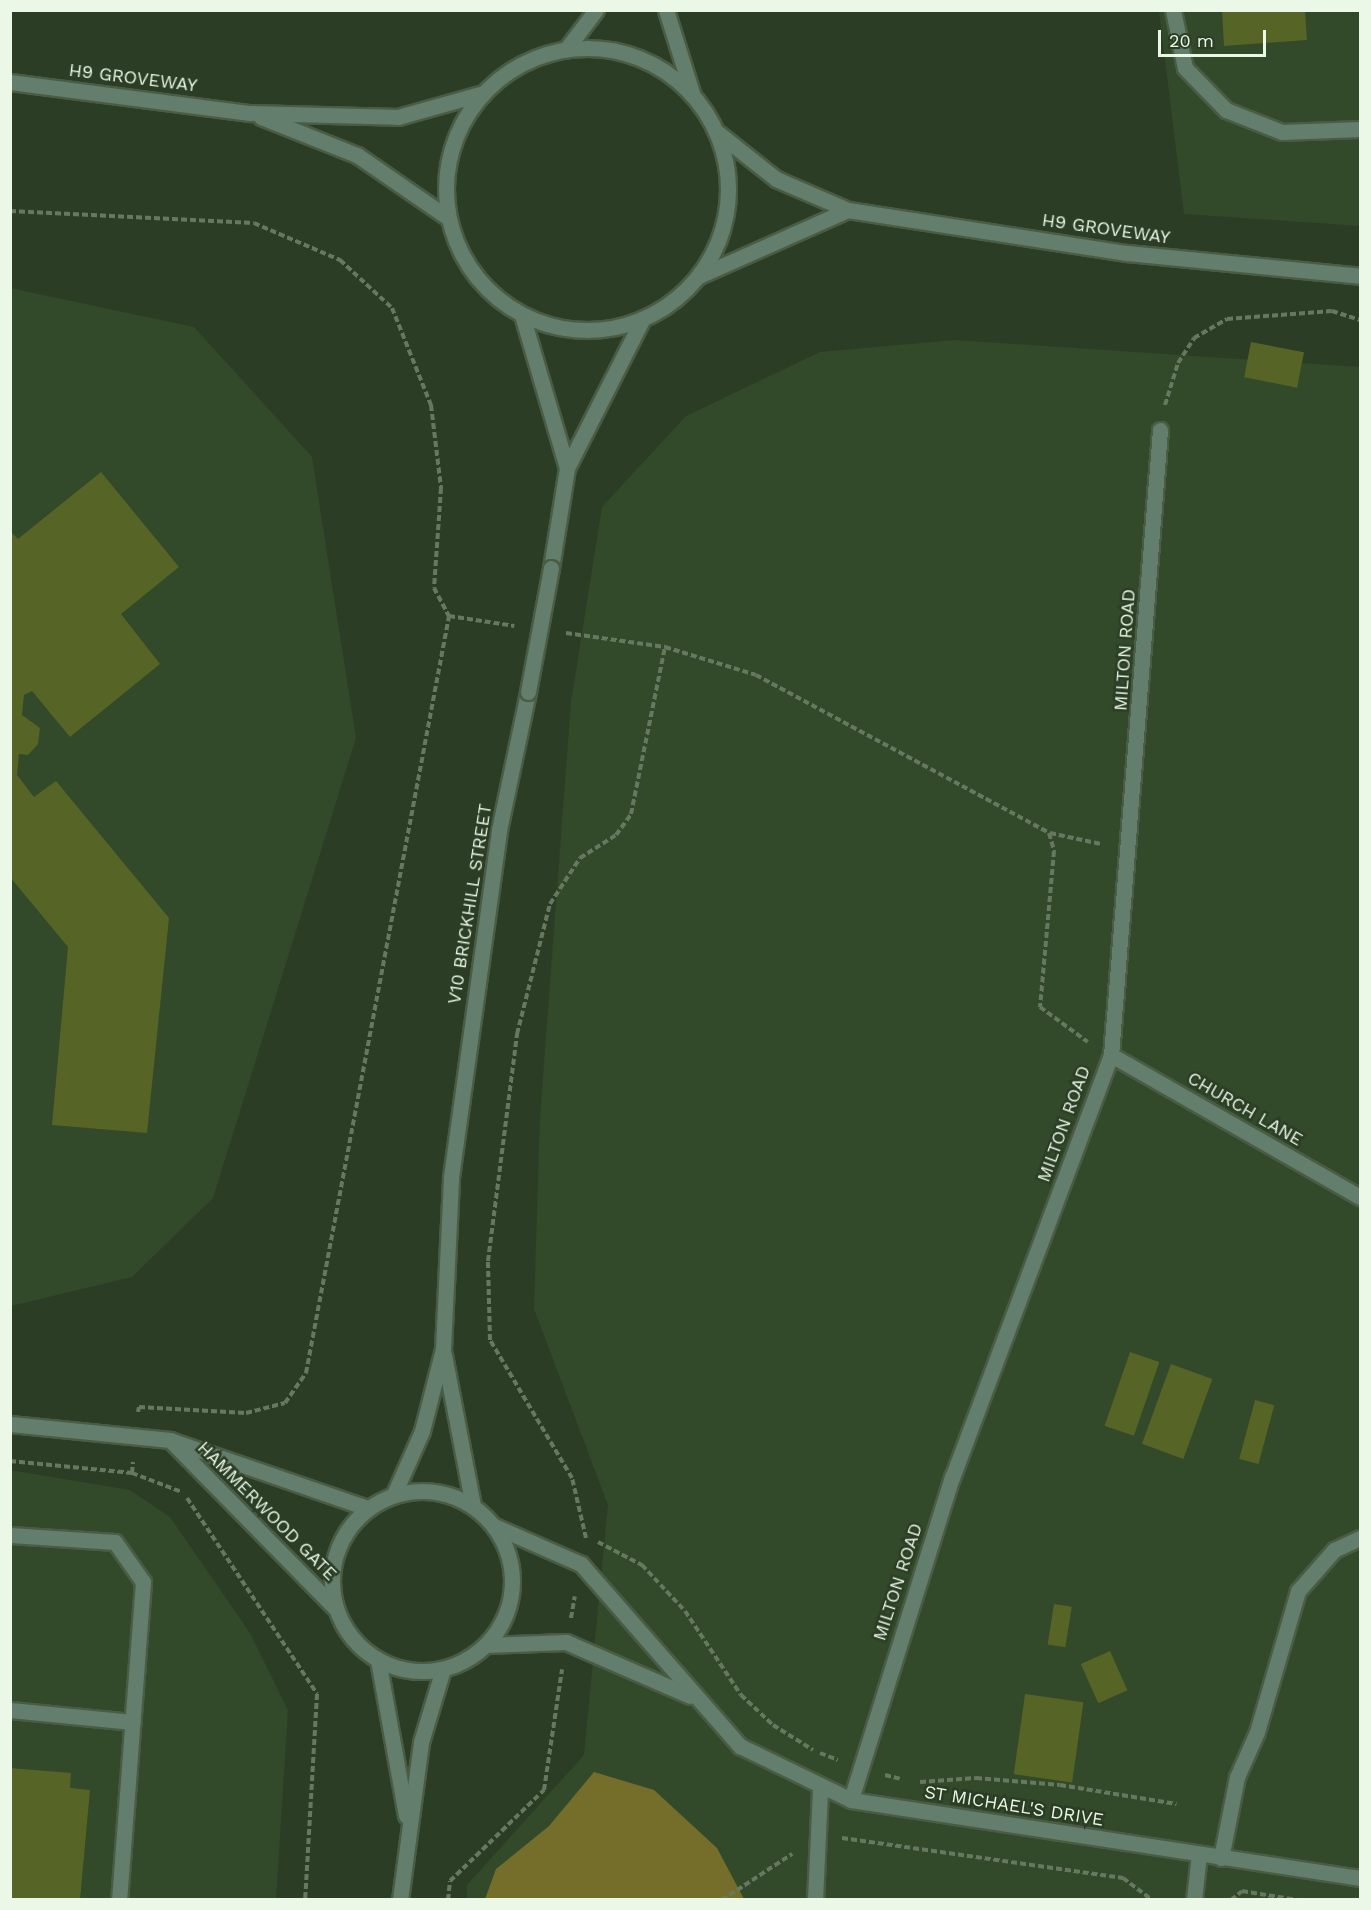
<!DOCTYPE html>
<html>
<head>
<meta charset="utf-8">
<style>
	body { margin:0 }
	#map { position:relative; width:1371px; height:1910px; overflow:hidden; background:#2b3e25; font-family:"Work Sans",sans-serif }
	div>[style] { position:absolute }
	.built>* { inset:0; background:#32492a }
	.forest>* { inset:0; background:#756d2a }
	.building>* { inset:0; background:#566426; transform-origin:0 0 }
	.path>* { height:4px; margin-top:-2px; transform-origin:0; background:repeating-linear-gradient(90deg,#677861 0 6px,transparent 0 9px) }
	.roads { filter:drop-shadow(2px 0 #4a5c44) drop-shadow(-2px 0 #4a5c44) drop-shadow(0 2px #4a5c44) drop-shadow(0 -2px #4a5c44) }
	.service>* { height:15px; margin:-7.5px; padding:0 7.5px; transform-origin:7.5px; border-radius:7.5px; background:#647e6d }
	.minor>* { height:15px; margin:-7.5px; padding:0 7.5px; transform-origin:7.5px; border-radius:7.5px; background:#647e6d }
	.tertiary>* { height:15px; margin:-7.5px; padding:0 7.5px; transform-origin:7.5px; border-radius:7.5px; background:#647e6d }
	.tertiary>.ring { margin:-7.5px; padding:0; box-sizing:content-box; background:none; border:15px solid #647e6d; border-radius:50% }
	.bridges { filter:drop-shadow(2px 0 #4a5c44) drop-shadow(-2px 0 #4a5c44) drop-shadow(0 2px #4a5c44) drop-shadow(0 -2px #4a5c44) }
	.tertiary-bridge>* { height:15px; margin:-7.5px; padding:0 7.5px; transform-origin:7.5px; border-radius:7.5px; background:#647e6d }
	span { translate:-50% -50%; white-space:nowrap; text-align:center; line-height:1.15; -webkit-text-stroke:5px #2b3e25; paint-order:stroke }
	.street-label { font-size:18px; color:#ebf7e7 }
	.frame { position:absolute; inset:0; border:12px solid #ebf7e7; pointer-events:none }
	.scale { position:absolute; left:1158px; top:30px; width:108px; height:27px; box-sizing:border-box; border:3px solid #ebf7e7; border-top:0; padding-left:8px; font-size:18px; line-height:21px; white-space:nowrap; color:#ebf7e7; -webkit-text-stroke:4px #2b3e25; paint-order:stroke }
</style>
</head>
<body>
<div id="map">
	<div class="built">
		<div style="clip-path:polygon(1159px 11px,1360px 11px,1360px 226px,1184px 214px)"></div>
		<div style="clip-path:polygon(10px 288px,194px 327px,312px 457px,356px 738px,213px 1198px,132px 1277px,11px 1306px)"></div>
		<div style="clip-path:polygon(954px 340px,1360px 367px,1360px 1899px,467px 1900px,467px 1885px,584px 1755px,608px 1505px,534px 1309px,540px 1118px,571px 702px,602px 507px,686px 416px,820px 352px)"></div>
		<div style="clip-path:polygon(10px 1470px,130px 1490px,170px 1517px,250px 1633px,288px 1710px,276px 1899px,11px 1899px)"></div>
	</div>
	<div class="forest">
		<div style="clip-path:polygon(594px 1772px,654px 1790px,717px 1848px,744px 1899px,485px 1899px,496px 1869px,549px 1826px)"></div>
	</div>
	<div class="building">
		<div style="clip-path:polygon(1222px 10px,1305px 10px,1307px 40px,1224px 46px)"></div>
		<div style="left:1251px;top:342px;width:54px;height:36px;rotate:11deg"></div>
		<div style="clip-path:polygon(101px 472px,179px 567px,121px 614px,160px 664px,70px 737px,32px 691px,24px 695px,22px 715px,40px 728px,38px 744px,28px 755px,19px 754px,17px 775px,34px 797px,56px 781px,169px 918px,147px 1133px,52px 1125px,68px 947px,10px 877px,10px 531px,18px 539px)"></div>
		<div style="left:1130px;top:1352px;width:31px;height:78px;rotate:19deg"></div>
		<div style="left:1171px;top:1364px;width:44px;height:85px;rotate:20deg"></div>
		<div style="left:1255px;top:1400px;width:20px;height:61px;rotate:15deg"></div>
		<div style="left:1054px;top:1604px;width:18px;height:41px;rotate:9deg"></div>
		<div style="left:1110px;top:1651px;width:43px;height:32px;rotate:66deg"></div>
		<div style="left:1025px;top:1694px;width:59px;height:81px;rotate:8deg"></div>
		<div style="clip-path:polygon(10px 1768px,71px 1773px,70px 1788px,90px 1790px,80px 1900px,10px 1900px)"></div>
	</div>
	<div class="path">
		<div style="left:10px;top:211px;width:244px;rotate:2.8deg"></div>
		<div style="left:254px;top:223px;width:94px;rotate:23.3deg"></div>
		<div style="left:340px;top:260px;width:71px;rotate:42.7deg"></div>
		<div style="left:392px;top:308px;width:105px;rotate:68.1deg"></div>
		<div style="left:431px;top:405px;width:84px;rotate:83.1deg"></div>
		<div style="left:441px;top:488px;width:100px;rotate:94deg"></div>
		<div style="left:434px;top:588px;width:32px;rotate:62deg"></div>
		<div style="left:449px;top:616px;width:66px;rotate:8.7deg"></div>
		<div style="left:1165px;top:405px;width:44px;rotate:-72.8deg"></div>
		<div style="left:1178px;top:363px;width:30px;rotate:-57deg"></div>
		<div style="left:1194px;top:338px;width:38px;rotate:-30deg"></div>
		<div style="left:1227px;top:319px;width:105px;rotate:-4.4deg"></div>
		<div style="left:1332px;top:311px;width:29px;rotate:18deg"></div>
		<div style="left:566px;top:633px;width:100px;rotate:8deg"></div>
		<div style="left:665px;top:647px;width:95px;rotate:17.1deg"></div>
		<div style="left:756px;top:675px;width:333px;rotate:28.3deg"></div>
		<div style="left:1049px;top:833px;width:19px;rotate:74deg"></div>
		<div style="left:1054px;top:851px;width:157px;rotate:95.1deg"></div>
		<div style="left:1040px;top:1007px;width:59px;rotate:36.1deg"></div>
		<div style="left:1050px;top:833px;width:52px;rotate:12.2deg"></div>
		<div style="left:138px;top:1412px;width:5px;rotate:-79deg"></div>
		<div style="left:139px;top:1407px;width:107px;rotate:3.2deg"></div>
		<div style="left:246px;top:1413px;width:40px;rotate:-14.4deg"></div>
		<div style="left:285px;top:1403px;width:37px;rotate:-55deg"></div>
		<div style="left:306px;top:1373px;width:770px;rotate:-79.3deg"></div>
		<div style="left:10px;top:1461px;width:123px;rotate:5.6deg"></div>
		<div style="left:132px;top:1473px;width:53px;rotate:20.8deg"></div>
		<div style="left:132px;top:1473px;width:11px;rotate:-85deg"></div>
		<div style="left:187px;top:1498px;width:235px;rotate:56.4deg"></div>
		<div style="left:317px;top:1694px;width:206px;rotate:93.3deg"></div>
		<div style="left:586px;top:1538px;width:62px;rotate:-103.1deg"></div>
		<div style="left:572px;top:1478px;width:161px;rotate:-120.7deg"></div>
		<div style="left:490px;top:1340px;width:79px;rotate:-91.5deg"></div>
		<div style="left:488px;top:1261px;width:229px;rotate:-82.7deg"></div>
		<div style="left:517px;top:1034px;width:134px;rotate:-75.8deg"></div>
		<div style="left:550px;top:904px;width:55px;rotate:-56.9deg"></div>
		<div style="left:580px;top:858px;width:43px;rotate:-32.6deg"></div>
		<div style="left:616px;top:835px;width:26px;rotate:-54deg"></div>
		<div style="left:631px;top:814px;width:170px;rotate:-78.5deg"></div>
		<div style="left:598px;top:1542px;width:50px;rotate:27.6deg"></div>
		<div style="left:642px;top:1565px;width:63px;rotate:46.9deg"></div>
		<div style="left:685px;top:1611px;width:101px;rotate:56.3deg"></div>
		<div style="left:741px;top:1695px;width:44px;rotate:43.2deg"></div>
		<div style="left:773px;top:1725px;width:47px;rotate:32deg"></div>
		<div style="left:571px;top:1618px;width:22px;rotate:-80deg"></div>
		<div style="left:820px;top:1753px;width:19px;rotate:21deg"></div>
		<div style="left:885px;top:1775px;width:16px;rotate:14deg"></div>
		<div style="left:920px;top:1782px;width:56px;rotate:-4.1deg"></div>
		<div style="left:976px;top:1778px;width:84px;rotate:4.8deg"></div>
		<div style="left:1060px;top:1785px;width:118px;rotate:9.3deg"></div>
		<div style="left:842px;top:1838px;width:284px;rotate:8.1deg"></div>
		<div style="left:1123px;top:1878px;width:36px;rotate:37deg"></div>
		<div style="left:448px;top:1900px;width:19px;rotate:-84deg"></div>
		<div style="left:450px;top:1881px;width:131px;rotate:-44.1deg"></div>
		<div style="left:544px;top:1790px;width:122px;rotate:-81.5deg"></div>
		<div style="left:722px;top:1900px;width:84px;rotate:-33.3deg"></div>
		<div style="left:1231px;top:1900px;width:14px;rotate:-39deg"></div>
		<div style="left:1242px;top:1891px;width:56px;rotate:9.3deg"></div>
	</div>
	<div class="roads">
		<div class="service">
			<div style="left:1173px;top:10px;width:59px;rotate:78.3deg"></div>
			<div style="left:1185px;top:68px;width:59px;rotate:45.7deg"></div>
			<div style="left:1226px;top:110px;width:60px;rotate:21.4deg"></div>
			<div style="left:1282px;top:132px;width:78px;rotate:-2.2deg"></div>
			<div style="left:1160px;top:430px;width:627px;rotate:94.48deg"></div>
			<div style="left:1111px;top:1055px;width:451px;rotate:110.6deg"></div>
			<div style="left:952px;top:1477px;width:338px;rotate:107.4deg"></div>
			<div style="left:851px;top:1800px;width:515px;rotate:8.71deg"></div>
			<div style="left:1111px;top:1055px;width:287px;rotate:29.7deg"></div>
			<div style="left:10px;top:1535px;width:105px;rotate:3.8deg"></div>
			<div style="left:115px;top:1542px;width:49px;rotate:55deg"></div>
			<div style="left:143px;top:1582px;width:319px;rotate:94.3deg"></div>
			<div style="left:10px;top:1710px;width:123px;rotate:5.6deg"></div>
			<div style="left:1221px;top:1858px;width:83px;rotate:-78.8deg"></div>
			<div style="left:1237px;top:1777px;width:49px;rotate:-66deg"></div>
			<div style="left:1257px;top:1732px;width:147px;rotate:-73.8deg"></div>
			<div style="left:1298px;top:1591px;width:55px;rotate:-48.7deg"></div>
			<div style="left:1334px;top:1550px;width:29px;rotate:-25deg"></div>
			<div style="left:815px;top:1900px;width:111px;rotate:-87.4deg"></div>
			<div style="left:1194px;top:1900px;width:46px;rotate:-83.8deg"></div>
		</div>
		<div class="minor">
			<div style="left:10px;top:1424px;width:161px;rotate:5.7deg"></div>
			<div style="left:170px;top:1440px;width:209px;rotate:19deg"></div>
			<div style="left:172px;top:1442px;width:234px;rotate:45.5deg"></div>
			<div style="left:494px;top:1526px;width:95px;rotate:23.6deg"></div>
			<div style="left:581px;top:1564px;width:242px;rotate:48.9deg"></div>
			<div style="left:740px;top:1746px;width:123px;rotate:25.9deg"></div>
			<div style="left:486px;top:1645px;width:80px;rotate:-2.1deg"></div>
			<div style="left:566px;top:1642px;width:135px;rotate:23.5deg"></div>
		</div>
		<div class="tertiary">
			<div style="left:666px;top:10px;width:87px;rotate:72.6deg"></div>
			<div class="ring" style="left:446px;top:48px;width:267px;height:267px"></div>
			<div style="left:567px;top:48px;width:48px;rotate:-52.7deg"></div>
			<div style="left:10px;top:82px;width:242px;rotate:7.4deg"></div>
			<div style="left:250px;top:113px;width:148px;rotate:1.5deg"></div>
			<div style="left:398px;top:117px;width:85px;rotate:-15.7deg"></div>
			<div style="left:261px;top:117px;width:103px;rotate:21.6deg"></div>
			<div style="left:357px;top:155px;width:109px;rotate:34.6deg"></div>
			<div style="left:718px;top:133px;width:74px;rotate:38.4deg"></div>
			<div style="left:776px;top:179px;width:78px;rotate:23.3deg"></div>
			<div style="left:848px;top:210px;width:282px;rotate:8.8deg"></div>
			<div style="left:1127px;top:253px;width:234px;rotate:5.6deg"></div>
			<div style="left:699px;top:276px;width:163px;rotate:-23.9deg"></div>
			<div style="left:522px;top:315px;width:159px;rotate:73.6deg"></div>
			<div style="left:551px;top:568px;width:101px;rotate:-80.9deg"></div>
			<div style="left:567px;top:468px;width:166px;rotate:-63.1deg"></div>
			<div style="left:444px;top:1355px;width:153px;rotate:79.1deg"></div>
			<div class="ring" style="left:332px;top:1491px;width:165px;height:165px"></div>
			<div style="left:394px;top:1494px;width:69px;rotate:-66deg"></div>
			<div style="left:422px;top:1431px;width:85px;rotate:-75.6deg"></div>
			<div style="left:443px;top:1349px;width:172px;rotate:-87.3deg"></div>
			<div style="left:451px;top:1177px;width:350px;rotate:-82.1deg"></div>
			<div style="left:499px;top:830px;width:141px;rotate:-78.1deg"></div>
			<div style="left:378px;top:1660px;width:158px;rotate:79.8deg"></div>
			<div style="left:400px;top:1900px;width:159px;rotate:-82.4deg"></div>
			<div style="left:421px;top:1742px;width:76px;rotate:-73.2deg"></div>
		</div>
	</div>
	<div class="bridges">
		<div class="tertiary-bridge">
			<div style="left:528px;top:692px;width:126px;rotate:-79.5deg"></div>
		</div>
	</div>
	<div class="street-label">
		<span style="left:133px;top:78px;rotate:7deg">H9 GROVEWAY</span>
		<span style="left:1106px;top:229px;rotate:8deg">H9 GROVEWAY</span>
		<span style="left:1125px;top:650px;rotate:-86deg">MILTON ROAD</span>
		<span style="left:470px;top:904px;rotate:-81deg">V10 BRICKHILL STREET</span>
		<span style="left:1245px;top:1109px;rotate:30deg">CHURCH LANE</span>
		<span style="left:1064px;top:1124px;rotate:-70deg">MILTON ROAD</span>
		<span style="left:267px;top:1511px;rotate:45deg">HAMMERWOOD GATE</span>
		<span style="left:898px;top:1582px;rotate:-72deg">MILTON ROAD</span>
		<span style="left:1014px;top:1806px;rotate:9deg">ST MICHAEL'S DRIVE</span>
	</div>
	<div class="frame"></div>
	<div class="scale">20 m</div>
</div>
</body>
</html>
